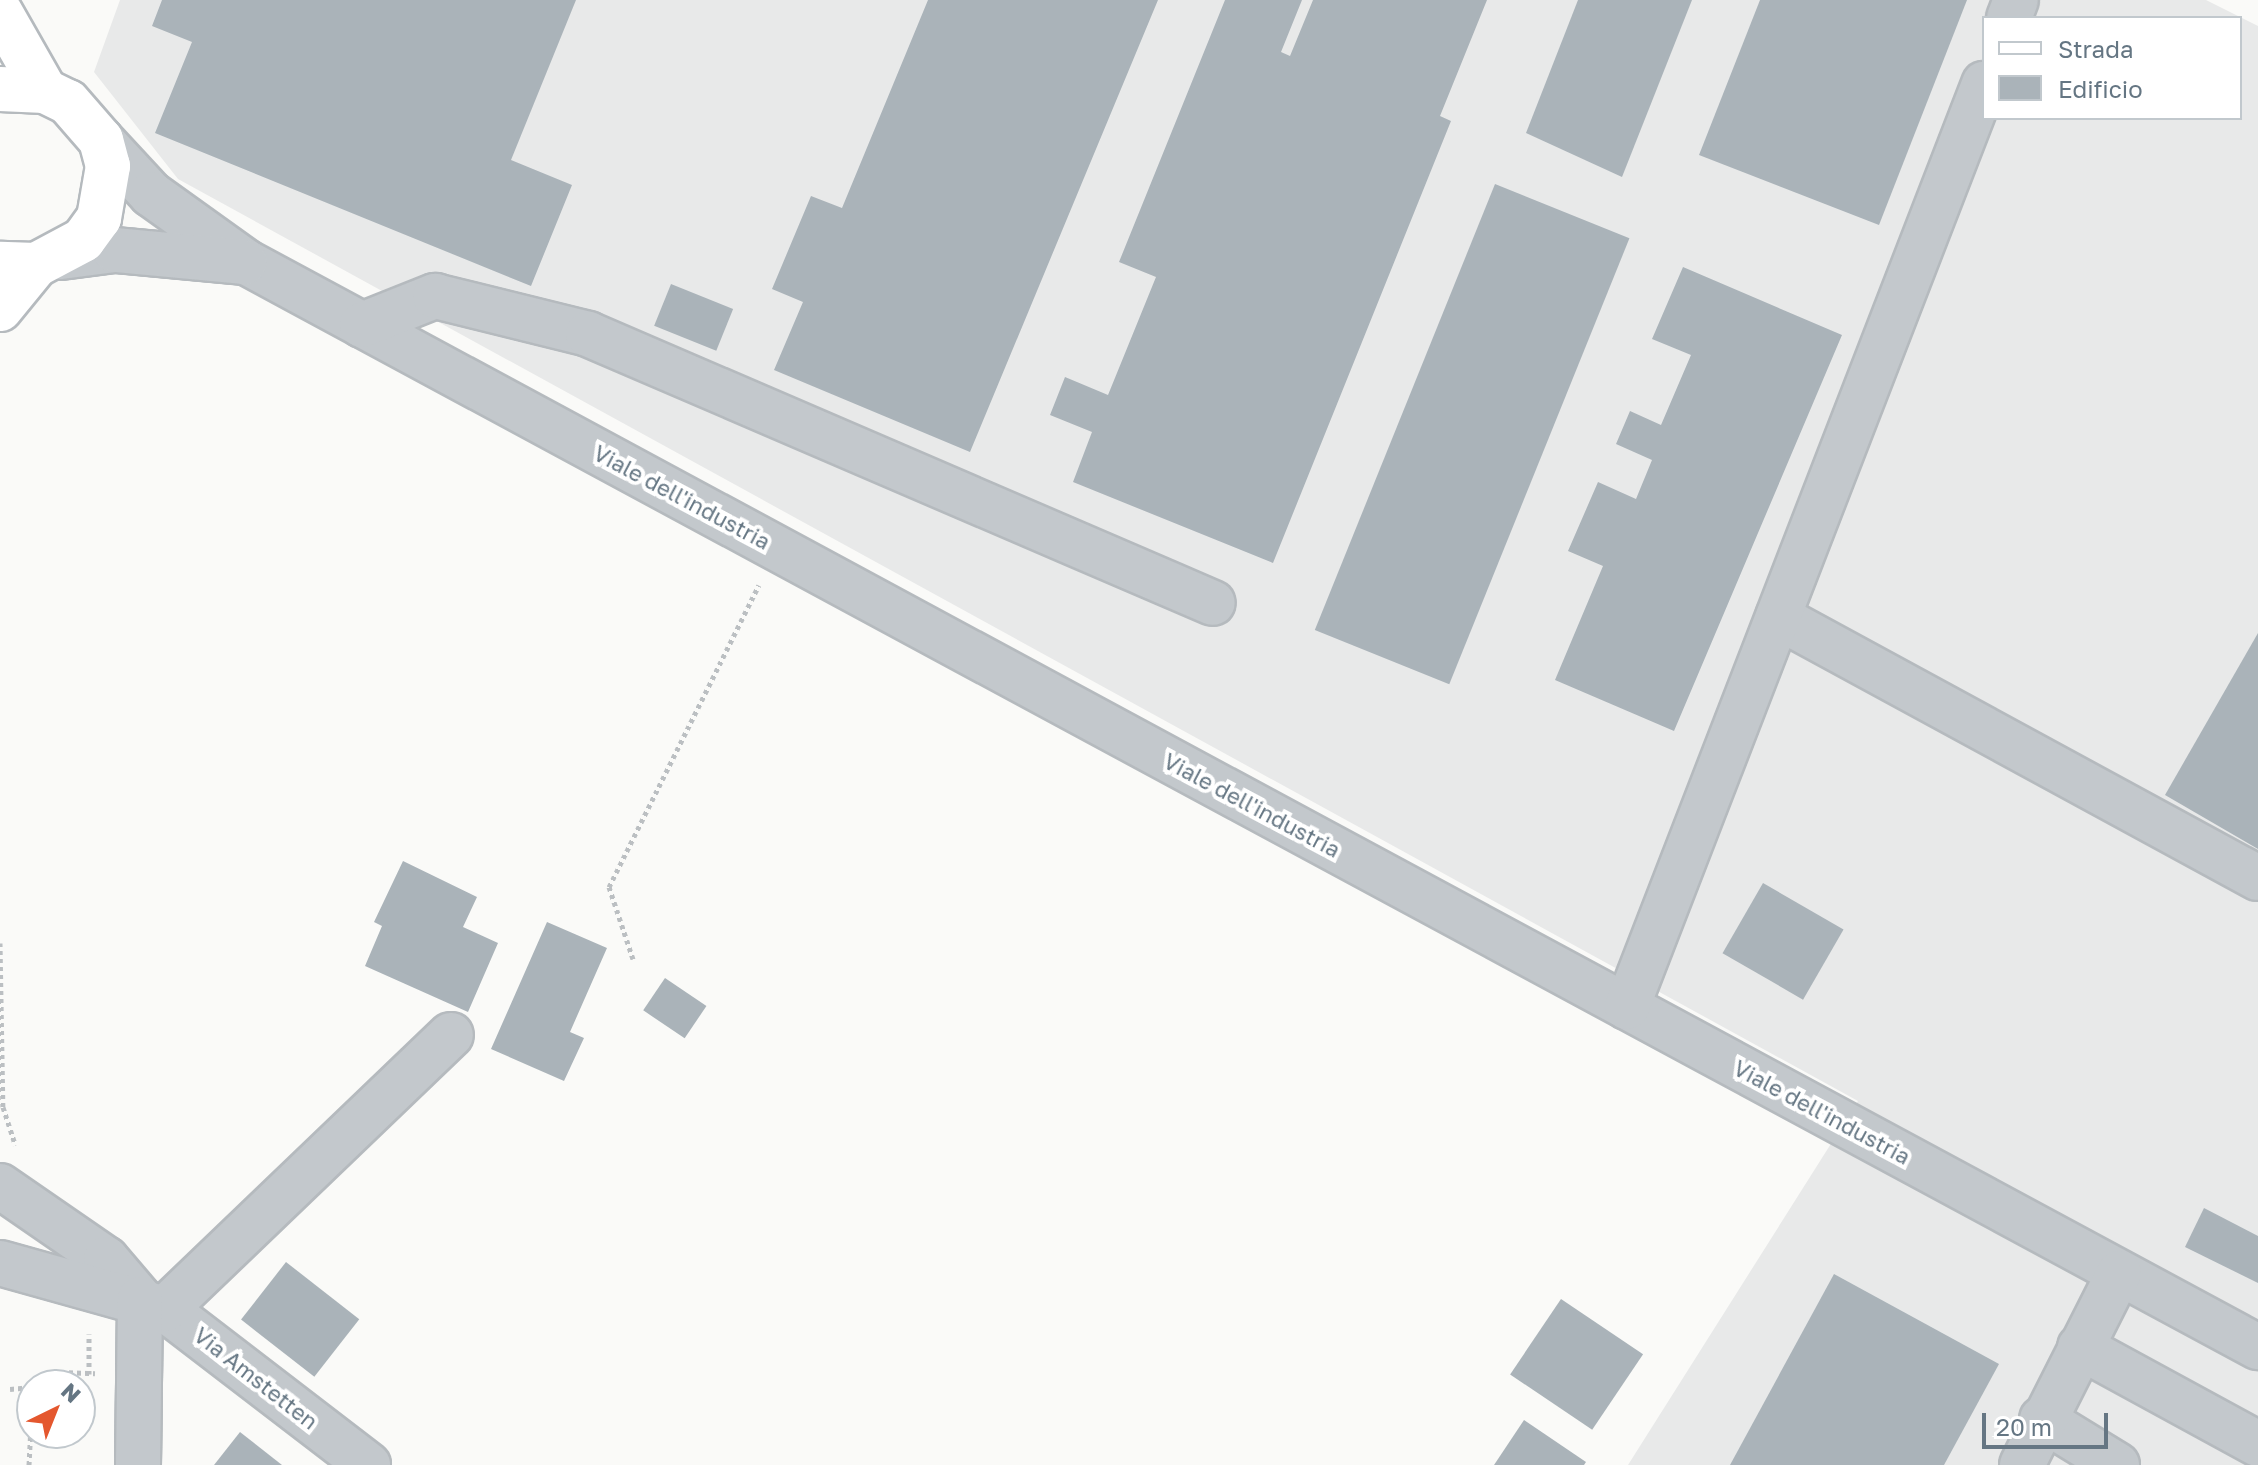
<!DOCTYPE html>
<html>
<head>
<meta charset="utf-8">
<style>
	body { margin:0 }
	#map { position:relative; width:2258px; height:1465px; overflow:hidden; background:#fafaf8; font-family:"Golos Text",sans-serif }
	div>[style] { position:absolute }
	.built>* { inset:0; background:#e8e9e9 }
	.building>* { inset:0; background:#aab3b9; transform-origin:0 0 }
	.path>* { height:5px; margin-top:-2.5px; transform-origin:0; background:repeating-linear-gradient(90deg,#bbbfc2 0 4px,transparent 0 8px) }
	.roads { filter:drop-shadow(2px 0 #b5babe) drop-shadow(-2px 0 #b5babe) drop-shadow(0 2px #b5babe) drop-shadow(0 -2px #b5babe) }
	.minor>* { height:44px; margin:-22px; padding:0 22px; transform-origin:22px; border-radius:22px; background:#c3c8cc }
	.major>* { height:44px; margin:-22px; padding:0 22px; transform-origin:22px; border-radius:22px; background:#fff }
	span { translate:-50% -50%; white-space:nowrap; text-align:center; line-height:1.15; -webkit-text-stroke:8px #fff; paint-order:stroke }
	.street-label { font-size:22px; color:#657683 }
	.legend { position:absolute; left:1982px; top:16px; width:260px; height:104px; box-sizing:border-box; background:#fff; border:2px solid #c1c8cd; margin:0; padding:10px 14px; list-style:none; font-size:24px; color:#657683 }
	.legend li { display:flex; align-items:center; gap:16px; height:40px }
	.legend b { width:40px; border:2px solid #c1c8cd }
	.north { position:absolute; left:16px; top:1369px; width:80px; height:80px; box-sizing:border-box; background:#fff; border:2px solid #c1c8cd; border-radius:50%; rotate:43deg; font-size:22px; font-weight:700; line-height:32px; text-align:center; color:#657683 }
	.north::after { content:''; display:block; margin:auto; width:28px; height:36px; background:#e4572e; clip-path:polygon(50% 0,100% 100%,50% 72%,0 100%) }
	.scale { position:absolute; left:1982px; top:1413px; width:126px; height:36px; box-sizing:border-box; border:4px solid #657683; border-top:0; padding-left:10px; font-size:24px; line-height:28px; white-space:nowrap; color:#657683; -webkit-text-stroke:6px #fff; paint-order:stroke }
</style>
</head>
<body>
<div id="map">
	<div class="built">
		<div style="clip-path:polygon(evenodd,120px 0,2206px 0,2258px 26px,2258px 1465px,1628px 1465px,1858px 1101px,178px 179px,94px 72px,120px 0,1984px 18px,2240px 18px,2240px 118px,1984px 118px,1984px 18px)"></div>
	</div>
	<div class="building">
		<div style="clip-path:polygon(162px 0,576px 0,511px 160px,572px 185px,531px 286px,155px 133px,192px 42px,152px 26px)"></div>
		<div style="clip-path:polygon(928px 0,1158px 0,970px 452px,774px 370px,803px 302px,772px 289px,811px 196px,842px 208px)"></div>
		<div style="clip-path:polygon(1225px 0,1302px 0,1281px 52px,1290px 56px,1313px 0,1487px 0,1440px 116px,1451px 121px,1273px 563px,1073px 482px,1092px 432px,1050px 415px,1065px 377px,1108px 395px,1156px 277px,1119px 262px)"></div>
		<div style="clip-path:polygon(1578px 0,1692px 0,1622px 177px,1526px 133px)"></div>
		<div style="clip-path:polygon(1760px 0,1967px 0,1879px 225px,1699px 155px)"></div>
		<div style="left:1495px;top:184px;width:145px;height:481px;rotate:22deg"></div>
		<div style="clip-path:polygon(1683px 267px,1842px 335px,1674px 731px,1555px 680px,1603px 566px,1568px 551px,1598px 482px,1636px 499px,1652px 460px,1616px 444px,1630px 411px,1661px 425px,1691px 355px,1652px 339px)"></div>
		<div style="left:671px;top:284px;width:67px;height:45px;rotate:22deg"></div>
		<div style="clip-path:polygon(2258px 633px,2258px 849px,2165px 795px)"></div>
		<div style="clip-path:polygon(403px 861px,477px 897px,463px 927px,498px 943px,468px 1012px,365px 966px,382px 926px,374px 922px)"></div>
		<div style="left:1763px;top:883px;width:93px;height:81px;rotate:30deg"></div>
		<div style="clip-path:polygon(547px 922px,607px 948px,570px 1032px,584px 1038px,564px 1081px,491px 1049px)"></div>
		<div style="left:665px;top:978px;width:50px;height:39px;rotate:34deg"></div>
		<div style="clip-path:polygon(2204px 1208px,2258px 1236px,2258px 1283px,2185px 1247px)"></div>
		<div style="left:286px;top:1262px;width:93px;height:73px;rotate:38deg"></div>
		<div style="clip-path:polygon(1834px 1274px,1999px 1364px,1944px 1465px,1730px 1465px)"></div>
		<div style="left:1561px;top:1299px;width:99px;height:91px;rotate:34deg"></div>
		<div style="clip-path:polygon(1524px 1420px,1586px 1462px,1584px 1465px,1494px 1465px)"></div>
		<div style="clip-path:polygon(240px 1432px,282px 1465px,214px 1465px)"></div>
	</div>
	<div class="path">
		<div style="left:0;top:943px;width:164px;rotate:89deg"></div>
		<div style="left:3px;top:1107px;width:40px;rotate:72deg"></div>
		<div style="left:633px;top:959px;width:76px;rotate:-108.4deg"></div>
		<div style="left:609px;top:887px;width:337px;rotate:-63.6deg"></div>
		<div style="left:89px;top:1374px;width:40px;rotate:-90deg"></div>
		<div style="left:40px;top:1385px;width:25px;rotate:-32deg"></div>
		<div style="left:61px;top:1372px;width:34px;rotate:2deg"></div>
		<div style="left:10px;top:1389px;width:22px;rotate:-5deg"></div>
		<div style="left:29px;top:1465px;width:59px;rotate:-87.1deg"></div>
	</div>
	<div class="roads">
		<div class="minor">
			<div style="left:2009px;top:18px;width:19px;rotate:-69deg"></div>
			<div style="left:101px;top:140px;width:74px;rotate:47.2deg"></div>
			<div style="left:151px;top:194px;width:117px;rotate:35.6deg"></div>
			<div style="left:246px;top:262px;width:2286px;rotate:28.34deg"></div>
			<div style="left:61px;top:257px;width:54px;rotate:-7.4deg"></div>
			<div style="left:115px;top:250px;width:130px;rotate:5.3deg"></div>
			<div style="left:362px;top:325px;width:79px;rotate:-21.7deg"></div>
			<div style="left:435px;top:296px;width:158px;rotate:13.9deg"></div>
			<div style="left:588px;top:334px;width:680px;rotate:23.29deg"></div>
			<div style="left:1778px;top:617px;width:546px;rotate:28.54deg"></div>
			<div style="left:1627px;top:1007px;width:990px;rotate:-68.85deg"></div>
			<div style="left:0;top:1186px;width:129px;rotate:34.6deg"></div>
			<div style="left:106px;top:1259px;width:52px;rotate:49.6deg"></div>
			<div style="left:0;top:1263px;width:171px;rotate:15.6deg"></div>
			<div style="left:165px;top:1309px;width:256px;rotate:37.5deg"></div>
			<div style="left:165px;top:1309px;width:396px;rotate:-43.8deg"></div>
			<div style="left:2080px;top:1347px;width:203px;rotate:28.6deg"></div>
			<div style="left:2042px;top:1419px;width:88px;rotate:31.5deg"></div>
			<div style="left:138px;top:1465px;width:166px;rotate:-89.3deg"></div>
			<div style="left:2022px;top:1465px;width:215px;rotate:-63.2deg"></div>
		</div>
		<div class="major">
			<div style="left:0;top:12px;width:91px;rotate:60.3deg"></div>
			<div style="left:0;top:89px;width:45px;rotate:2.5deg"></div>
			<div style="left:45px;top:91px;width:25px;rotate:26deg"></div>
			<div style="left:68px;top:102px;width:50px;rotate:49deg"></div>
			<div style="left:101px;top:140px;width:27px;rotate:75deg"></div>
			<div style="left:108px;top:166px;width:53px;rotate:99.8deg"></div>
			<div style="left:99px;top:218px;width:27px;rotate:126deg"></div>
			<div style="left:83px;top:240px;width:53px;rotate:152deg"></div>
			<div style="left:36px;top:265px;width:36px;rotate:-178deg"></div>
			<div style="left:0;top:309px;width:57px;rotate:-50.7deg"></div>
		</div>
	</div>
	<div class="street-label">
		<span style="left:682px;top:497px;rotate:28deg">Viale dell'industria</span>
		<span style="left:1252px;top:805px;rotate:28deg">Viale dell'industria</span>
		<span style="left:1822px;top:1112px;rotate:28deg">Viale dell'industria</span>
		<span style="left:256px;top:1378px;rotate:38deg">Via Amstetten</span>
	</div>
	<ul class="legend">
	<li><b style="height:10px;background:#fff"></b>Strada</li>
	<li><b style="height:22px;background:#aab3b9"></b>Edificio</li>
	</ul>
	<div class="north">N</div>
	<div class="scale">20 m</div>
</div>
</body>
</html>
